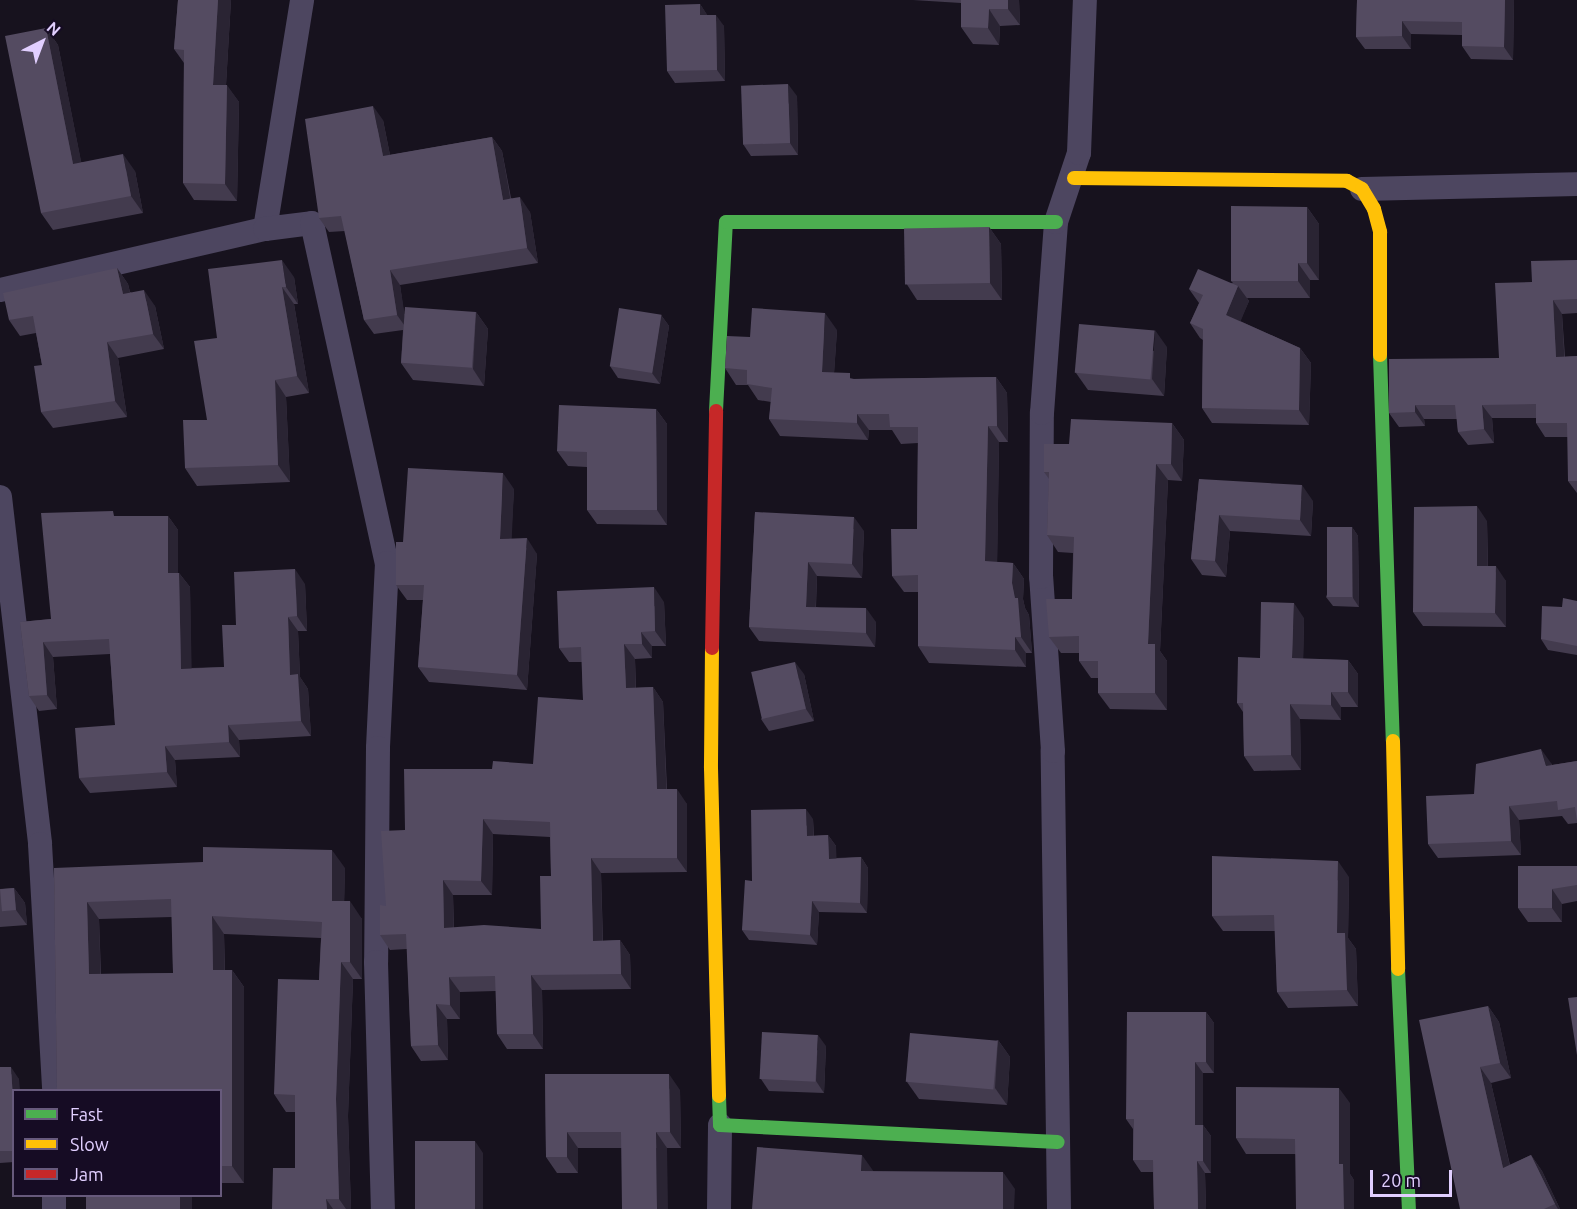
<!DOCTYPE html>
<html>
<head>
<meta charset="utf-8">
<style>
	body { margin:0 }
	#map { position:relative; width:1577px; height:1209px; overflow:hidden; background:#17121e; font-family:Ubuntu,sans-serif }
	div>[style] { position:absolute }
	.street>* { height:24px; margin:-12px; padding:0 12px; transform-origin:12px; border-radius:12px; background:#4d4660 }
	.fast>* { height:14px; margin:-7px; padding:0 7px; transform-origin:7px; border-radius:7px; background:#4caf50 }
	.slow>* { height:14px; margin:-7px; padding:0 7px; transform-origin:7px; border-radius:7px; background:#ffc107 }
	.jam>* { height:14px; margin:-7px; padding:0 7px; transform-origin:7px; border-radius:7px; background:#c62828 }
	.wall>* { inset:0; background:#433b4e }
	.shaded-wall>* { inset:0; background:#2a2433; transform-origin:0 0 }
	.building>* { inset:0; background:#544b61; transform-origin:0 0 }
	span { translate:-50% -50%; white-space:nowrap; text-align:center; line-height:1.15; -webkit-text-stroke:6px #160c24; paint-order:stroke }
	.legend { position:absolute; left:12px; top:1089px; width:210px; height:108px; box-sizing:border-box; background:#160c24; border:2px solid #675a7c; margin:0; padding:8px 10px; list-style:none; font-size:18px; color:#e1cfff }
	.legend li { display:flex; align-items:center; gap:12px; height:30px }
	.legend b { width:30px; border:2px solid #675a7c }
	.north { position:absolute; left:12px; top:12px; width:60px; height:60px; -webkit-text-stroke:4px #160c24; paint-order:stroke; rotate:42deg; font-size:16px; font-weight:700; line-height:24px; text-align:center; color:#e1cfff }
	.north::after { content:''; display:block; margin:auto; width:21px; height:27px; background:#e1cfff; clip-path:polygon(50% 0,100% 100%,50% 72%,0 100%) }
	.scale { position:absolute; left:1370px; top:1170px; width:82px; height:27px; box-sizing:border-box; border:3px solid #e1cfff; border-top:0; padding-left:8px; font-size:18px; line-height:21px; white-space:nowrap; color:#e1cfff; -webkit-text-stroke:4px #160c24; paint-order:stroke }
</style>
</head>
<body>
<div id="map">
	<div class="street">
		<div style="left:1362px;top:189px;width:215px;rotate:-1.3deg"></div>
		<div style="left:265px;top:229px;width:232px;rotate:-80.8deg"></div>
		<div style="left:0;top:290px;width:272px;rotate:-13deg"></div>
		<div style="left:265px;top:229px;width:47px;rotate:-7.3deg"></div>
		<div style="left:312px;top:223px;width:348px;rotate:77.6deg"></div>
		<div style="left:387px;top:563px;width:185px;rotate:92.8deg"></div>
		<div style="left:378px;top:748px;width:214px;rotate:90.5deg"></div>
		<div style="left:376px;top:962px;width:247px;rotate:88.4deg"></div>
		<div style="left:0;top:497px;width:349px;rotate:83.4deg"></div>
		<div style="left:40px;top:844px;width:246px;rotate:86.7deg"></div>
		<div style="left:54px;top:1209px;width:13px;rotate:-90deg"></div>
		<div style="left:719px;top:1209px;width:84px;rotate:-89.3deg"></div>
		<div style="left:1059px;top:1209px;width:458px;rotate:-90.8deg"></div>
		<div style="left:1053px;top:751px;width:174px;rotate:-93.9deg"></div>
		<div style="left:1041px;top:577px;width:164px;rotate:-89.7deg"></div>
		<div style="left:1042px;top:413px;width:192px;rotate:-85.8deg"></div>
		<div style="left:1056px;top:222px;width:73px;rotate:-71.6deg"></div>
		<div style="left:1079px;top:153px;width:153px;rotate:-87.8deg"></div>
	</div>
	<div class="fast">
		<div style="left:1380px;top:355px;width:386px;rotate:88.1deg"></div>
		<div style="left:716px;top:411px;width:189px;rotate:-87deg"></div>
		<div style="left:726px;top:222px;width:330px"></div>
		<div style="left:1398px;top:969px;width:240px;rotate:87.4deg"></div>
		<div style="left:719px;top:1096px;width:29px;rotate:88deg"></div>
		<div style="left:720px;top:1125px;width:338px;rotate:2.9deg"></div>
	</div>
	<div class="slow">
		<div style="left:1074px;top:178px;width:273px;rotate:0.6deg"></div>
		<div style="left:1347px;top:181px;width:17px;rotate:28deg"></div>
		<div style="left:1362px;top:189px;width:23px;rotate:59deg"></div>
		<div style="left:1374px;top:209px;width:24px;rotate:75deg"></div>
		<div style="left:1380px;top:232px;width:123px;rotate:90deg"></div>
		<div style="left:712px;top:648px;width:120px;rotate:90.5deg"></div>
		<div style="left:711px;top:768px;width:328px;rotate:88.6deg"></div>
		<div style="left:1393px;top:741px;width:228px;rotate:88.7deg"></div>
	</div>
	<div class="jam">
		<div style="left:712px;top:648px;width:237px;rotate:-89deg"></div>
	</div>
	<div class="wall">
		<div style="clip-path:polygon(178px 0,231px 0,226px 85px,239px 102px,237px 201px,194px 200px,183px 183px,184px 63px,174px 49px)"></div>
		<div style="clip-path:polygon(913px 0,1019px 0,1020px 25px,1000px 26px,999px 45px,973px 44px,961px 27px,961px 3px)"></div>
		<div style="clip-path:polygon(1357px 0,1514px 0,1513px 60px,1471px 59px,1462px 46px,1462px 35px,1411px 34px,1411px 49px,1365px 49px,1356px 37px)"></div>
		<div style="clip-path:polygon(700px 4px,707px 15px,724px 26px,725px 81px,675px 83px,667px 71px)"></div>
		<div style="clip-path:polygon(46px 28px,58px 45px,81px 162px,135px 171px,143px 213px,53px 230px,41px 213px)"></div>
		<div style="clip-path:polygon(797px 96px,798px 155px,751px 156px,743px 144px)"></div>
		<div style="clip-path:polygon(383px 120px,390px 155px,492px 137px,502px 151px,511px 198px,530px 212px,538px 263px,400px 285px,404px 314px,476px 312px,488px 329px,484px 386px,413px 380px,401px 363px,403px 330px,374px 334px,364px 320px,345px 231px,329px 232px,319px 218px)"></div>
		<div style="clip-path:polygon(1307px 207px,1319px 224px,1319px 280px,1310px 280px,1310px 298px,1247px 298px,1249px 301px,1240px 321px,1300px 348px,1311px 363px,1309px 425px,1212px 423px,1202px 408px,1203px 340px,1200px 338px,1190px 323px,1199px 303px,1189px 289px,1233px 283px,1231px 281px)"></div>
		<div style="clip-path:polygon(989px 227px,1001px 244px,1002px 300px,917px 300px,906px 283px)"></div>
		<div style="clip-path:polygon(1577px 260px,1577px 313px,1562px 314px,1565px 357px,1577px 356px,1577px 493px,1568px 481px,1568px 437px,1545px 437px,1536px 423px,1536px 418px,1492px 418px,1494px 443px,1468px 445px,1458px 432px,1457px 419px,1424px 419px,1425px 426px,1399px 427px,1389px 413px,1499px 358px,1532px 282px)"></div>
		<div style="clip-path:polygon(117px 268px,128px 284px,130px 292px,155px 306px,164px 349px,118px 358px,127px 417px,53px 428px,41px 412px,42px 365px,36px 333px,20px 336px,9px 320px)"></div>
		<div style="clip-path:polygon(294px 277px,298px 304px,294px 304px,309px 393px,286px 397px,290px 482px,197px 486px,185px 468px,207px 420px,217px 338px)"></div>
		<div style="clip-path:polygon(661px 315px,669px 326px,660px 384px,618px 378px,610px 366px)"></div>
		<div style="clip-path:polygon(837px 330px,834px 373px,854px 379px,996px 377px,1007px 393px,1008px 442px,999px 442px,997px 562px,1013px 563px,1024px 579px,1023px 599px,1025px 608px,1029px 615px,1032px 653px,1026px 653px,1026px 667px,929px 663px,918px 646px,918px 592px,904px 592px,892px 576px,917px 529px,918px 443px,901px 444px,892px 430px,869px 430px,868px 440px,780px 436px,769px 419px,771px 402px,758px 400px,748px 385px,736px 385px,725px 368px,750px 337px)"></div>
		<div style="clip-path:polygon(1167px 347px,1164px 396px,1088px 390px,1076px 373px)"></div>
		<div style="clip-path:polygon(656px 409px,667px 424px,667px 525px,597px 524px,587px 510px,587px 467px,568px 466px,557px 451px)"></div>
		<div style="clip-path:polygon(1172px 423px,1184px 440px,1182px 481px,1168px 480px,1160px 651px,1167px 661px,1167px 710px,1110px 709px,1098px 693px,1098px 678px,1091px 678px,1079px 661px,1079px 653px,1061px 653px,1049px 637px,1072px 599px,1073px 553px,1058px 552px,1047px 535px,1049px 479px,1044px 472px)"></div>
		<div style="clip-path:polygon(1199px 479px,1313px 501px,1311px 536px,1230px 531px,1226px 577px,1202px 575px,1191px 559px)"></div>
		<div style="clip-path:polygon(514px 489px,511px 539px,537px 554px,527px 690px,429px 682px,418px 667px,423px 600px,407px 600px,396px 585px,403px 542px)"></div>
		<div style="clip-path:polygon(755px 512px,864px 531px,862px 578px,817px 576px,816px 607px,876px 622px,875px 647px,759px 641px,749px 627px)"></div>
		<div style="clip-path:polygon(117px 516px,168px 516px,178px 530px,178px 573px,179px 573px,190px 587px,191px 668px,224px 667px,236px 625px,305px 584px,307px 631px,298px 631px,300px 677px,308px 689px,311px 736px,239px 740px,240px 757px,175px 760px,177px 787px,90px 793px,79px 778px,115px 725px,110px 654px,53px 657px,57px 709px,39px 711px,29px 696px,20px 622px,51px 619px)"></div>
		<div style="clip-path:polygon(1487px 521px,1488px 566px,1506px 581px,1506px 627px,1423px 626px,1413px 612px)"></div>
		<div style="clip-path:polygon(1352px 527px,1358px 536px,1359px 607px,1333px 606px,1326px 597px)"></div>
		<div style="clip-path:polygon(1577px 601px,1577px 655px,1548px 650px,1541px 639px,1562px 607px)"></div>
		<div style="clip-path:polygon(evenodd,664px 602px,666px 646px,652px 646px,652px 658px,635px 659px,636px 688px,653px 687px,663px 702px,667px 789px,687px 804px,687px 872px,601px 873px,603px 941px,620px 940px,630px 955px,631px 989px,542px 990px,543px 1049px,507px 1049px,497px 1034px,496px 991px,460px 992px,460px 1019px,447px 1019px,448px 1060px,421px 1061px,411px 1046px,407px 949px,390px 950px,380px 935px,386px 906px,405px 830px,492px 769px,533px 764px,583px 700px,582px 662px,569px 662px,559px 648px,664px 602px,493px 834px,550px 837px,551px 876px,541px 929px,454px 928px,453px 895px,492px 895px,493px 834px)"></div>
		<div style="clip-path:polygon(1304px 618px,1303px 659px,1348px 660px,1358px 674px,1358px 707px,1341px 707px,1341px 720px,1300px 719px,1301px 770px,1254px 771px,1244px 756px,1243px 712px,1237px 703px,1260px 658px)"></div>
		<div style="clip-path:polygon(804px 674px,814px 721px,769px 731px,761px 719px)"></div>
		<div style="clip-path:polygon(1577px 761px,1577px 823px,1568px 824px,1562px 816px,1519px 820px,1521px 855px,1438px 858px,1428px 844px,1474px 794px,1551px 763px,1552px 765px)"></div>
		<div style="clip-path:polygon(813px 819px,814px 836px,828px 835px,836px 846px,836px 858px,861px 857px,868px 868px,867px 913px,819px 912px,817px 945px,749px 940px,742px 930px,752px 881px)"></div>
		<div style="clip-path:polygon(1577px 866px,1577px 901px,1562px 904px,1562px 922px,1528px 922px,1518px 908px)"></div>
		<div style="clip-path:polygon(evenodd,54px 868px,345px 868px,344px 901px,362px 919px,362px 979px,353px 979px,348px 1116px,351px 1209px,272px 1209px,295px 1168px,295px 1112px,286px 1112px,274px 1094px,319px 980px,321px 938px,224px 934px,225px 970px,232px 970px,244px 987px,244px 1183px,220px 1183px,220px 1090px,57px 1090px,54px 868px,172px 917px,173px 973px,101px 974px,99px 919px,172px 917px)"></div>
		<div style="clip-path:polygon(1349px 877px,1348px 938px,1356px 949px,1358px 1006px,1288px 1008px,1277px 992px,1275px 931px,1223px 931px,1212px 916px)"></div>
		<div style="clip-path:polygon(14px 888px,25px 903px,27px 925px,0 927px,0 889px)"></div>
		<div style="clip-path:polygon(1488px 1006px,1499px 1022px,1511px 1078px,1491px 1083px,1510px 1165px,1531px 1155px,1542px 1171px,1560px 1209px,1460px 1209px)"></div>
		<div style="clip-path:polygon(1206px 1012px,1214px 1023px,1214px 1073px,1203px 1073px,1203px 1125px,1211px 1136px,1211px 1173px,1205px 1173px,1206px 1209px,1154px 1209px,1153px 1172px,1141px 1172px,1133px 1160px,1133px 1129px,1126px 1119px)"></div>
		<div style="clip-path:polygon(998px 1040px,1010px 1057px,1007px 1105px,919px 1099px,907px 1082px)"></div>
		<div style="clip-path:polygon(826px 1046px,824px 1093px,769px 1091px,761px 1079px)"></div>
		<div style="clip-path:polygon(0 1067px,19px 1079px,14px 1090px,14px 1162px,0 1163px)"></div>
		<div style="clip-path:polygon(545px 1074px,680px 1090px,681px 1148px,578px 1148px,578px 1173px,557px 1173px,546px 1157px)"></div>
		<div style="clip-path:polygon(1350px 1103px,1350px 1174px,1354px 1180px,1295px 1154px,1246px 1154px,1236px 1138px)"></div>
	</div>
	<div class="shaded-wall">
		<div style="clip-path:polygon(218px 0,231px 0,225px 102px,213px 85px)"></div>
		<div style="clip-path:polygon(1008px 0,1019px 0,1020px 25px,1008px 9px)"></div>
		<div style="clip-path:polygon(1505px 0,1514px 0,1513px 60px,1504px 47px)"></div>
		<div style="clip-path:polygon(700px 4px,708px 16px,700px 15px)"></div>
		<div style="clip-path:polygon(989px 9px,1000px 26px,999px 45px,988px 28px)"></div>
		<div style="clip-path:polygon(716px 15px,724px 26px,725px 81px,717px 70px)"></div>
		<div style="clip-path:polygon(1402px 21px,1411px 34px,1411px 49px,1402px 36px)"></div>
		<div style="clip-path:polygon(46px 28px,58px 45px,85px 181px,73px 164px)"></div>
		<div style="clip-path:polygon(788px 84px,797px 96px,798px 155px,790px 143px)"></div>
		<div style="clip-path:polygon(227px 85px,239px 102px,237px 201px,225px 184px)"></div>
		<div style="clip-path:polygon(373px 106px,383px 120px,393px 170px,383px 156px)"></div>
		<div style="clip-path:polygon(492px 137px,502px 151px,513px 214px,503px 200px)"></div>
		<div style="clip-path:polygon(123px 154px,135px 171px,143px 213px,131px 196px)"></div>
		<div style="clip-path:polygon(520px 197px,530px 212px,538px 263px,527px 248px)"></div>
		<div style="clip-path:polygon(1307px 207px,1319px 224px,1319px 280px,1307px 263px)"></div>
		<div style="clip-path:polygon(989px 227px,1001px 244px,1002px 300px,990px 283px)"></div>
		<div style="clip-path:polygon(282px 260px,294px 277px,298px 304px,286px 287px)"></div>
		<div style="clip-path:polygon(1298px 263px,1310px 280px,1310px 298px,1298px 281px)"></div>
		<div style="clip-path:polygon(117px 268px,128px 284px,134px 310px,123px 294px)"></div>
		<div style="clip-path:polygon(390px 270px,400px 285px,407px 329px,397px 315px)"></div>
		<div style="clip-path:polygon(1238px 286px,1249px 301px,1237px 330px,1226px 315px)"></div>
		<div style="clip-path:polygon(282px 287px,294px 304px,309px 393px,297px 376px)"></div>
		<div style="clip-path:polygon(144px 290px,155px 306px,164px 349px,153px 334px)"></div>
		<div style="clip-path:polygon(1553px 300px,1562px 314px,1565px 370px,1556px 357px)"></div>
		<div style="clip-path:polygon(476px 312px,488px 329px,484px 386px,473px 369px)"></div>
		<div style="clip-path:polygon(825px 313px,837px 330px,833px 389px,822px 372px)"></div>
		<div style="clip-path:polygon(661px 315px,669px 326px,660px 384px,652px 373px)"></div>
		<div style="clip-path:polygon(1155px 330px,1167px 347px,1164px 396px,1152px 379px)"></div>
		<div style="clip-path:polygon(107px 342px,118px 358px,127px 417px,115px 401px)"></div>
		<div style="clip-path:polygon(1300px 348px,1311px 363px,1309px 425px,1299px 410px)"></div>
		<div style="clip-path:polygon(996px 377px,1007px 393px,1008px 442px,997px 426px)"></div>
		<div style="clip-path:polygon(275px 380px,286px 397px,290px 482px,278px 465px)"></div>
		<div style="clip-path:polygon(1415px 405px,1424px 419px,1425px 426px,1415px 412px)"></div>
		<div style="clip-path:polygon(1482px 405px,1492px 418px,1494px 443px,1484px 429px)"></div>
		<div style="clip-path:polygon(656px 409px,667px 424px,667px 525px,657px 510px)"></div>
		<div style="clip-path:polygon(857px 414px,869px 430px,868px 440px,857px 423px)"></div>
		<div style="clip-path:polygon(1172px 423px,1184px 440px,1182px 481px,1171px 464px)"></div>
		<div style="clip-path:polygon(988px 426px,999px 442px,997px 577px,985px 561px)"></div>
		<div style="clip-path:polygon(1156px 464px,1168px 480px,1160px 651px,1167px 661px,1167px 710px,1155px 693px,1148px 644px)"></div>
		<div style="clip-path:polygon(503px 473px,514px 489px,511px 554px,500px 539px)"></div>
		<div style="clip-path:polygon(1302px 485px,1313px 501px,1311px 536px,1300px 520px)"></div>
		<div style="clip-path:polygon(1477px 506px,1487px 521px,1488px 580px,1477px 566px)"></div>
		<div style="clip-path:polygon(1219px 515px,1230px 531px,1226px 577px,1215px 561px)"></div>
		<div style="clip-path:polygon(168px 516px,178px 530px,178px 588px,168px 573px)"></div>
		<div style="clip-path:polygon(854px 517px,864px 531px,862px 578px,852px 564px)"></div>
		<div style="clip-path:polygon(1352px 527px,1358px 536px,1359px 607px,1353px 598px)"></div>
		<div style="clip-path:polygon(527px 538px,537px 554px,527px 690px,517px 675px)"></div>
		<div style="clip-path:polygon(808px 562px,817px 576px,815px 621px,806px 607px)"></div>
		<div style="clip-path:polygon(1013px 563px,1024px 579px,1023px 599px,1025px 608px,1029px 615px,1032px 653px,1021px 637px,1012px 583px)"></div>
		<div style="clip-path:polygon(1496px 566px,1506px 581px,1506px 627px,1495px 613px)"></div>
		<div style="clip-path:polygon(295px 569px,305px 584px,307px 631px,297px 616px)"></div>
		<div style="clip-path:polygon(179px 573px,190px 587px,192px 684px,181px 669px)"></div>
		<div style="clip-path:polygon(654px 587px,664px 602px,666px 646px,655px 631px)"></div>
		<div style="clip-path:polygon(1294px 603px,1304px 618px,1303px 673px,1292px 658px)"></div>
		<div style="clip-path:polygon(866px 608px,876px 622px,875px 647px,866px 633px)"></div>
		<div style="clip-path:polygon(288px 617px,298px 631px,300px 677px,308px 689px,311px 736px,301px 721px,290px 675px)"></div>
		<div style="clip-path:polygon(641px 632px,652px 646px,652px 658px,642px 644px)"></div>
		<div style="clip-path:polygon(1015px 637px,1026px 653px,1026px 667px,1015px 650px)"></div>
		<div style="clip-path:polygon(43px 642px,53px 657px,57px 709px,47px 695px)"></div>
		<div style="clip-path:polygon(624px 644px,635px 659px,636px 703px,626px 688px)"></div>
		<div style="clip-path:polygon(1348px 660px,1358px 674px,1358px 707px,1348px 692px)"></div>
		<div style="clip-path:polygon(795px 662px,804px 674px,814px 721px,806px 709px)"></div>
		<div style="clip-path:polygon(653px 687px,663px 702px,667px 804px,657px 789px)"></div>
		<div style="clip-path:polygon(1331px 692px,1341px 707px,1341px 720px,1331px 705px)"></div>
		<div style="clip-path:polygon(1290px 704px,1300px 719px,1301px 770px,1291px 755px)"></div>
		<div style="clip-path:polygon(228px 725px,239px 740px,240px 757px,229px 742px)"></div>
		<div style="clip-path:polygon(165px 746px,175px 760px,177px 787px,167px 772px)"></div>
		<div style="clip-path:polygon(1541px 749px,1551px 763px,1556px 781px,1546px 766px)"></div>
		<div style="clip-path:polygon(677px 789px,687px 804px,687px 872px,677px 858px)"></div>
		<div style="clip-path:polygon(1509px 806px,1519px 820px,1521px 855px,1511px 841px)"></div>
		<div style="clip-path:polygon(806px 809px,813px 819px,814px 847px,807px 836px)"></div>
		<div style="clip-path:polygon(483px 819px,493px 834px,492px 895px,481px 881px)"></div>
		<div style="clip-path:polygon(828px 835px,836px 846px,837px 869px,829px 859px)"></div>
		<div style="clip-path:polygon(332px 850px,345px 868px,344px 918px,332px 901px)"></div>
		<div style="clip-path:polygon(861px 857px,868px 868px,867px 913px,860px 903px)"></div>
		<div style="clip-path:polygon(591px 858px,601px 873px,603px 956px,593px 941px)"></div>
		<div style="clip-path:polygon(1338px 861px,1349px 877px,1348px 938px,1356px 949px,1358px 1006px,1347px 990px,1337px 933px)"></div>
		<div style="clip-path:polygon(443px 880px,453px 895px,454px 943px,444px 928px)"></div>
		<div style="clip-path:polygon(14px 888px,25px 903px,27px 925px,16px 910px)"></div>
		<div style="clip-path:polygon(1552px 889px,1562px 904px,1562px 922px,1552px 908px)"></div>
		<div style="clip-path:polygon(350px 901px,362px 919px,362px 979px,350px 962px)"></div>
		<div style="clip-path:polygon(812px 901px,819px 912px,817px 945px,810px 935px)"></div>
		<div style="clip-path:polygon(87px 902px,99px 919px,101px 991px,89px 974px)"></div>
		<div style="clip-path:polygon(212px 916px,224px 934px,225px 987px,213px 970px)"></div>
		<div style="clip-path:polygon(620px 940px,630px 955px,631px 989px,621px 974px)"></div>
		<div style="clip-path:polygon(341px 962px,353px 979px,348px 1116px,351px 1209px,346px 1209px,339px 1199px,336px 1099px)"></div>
		<div style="clip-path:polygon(232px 970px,244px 987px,244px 1183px,232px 1166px)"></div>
		<div style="clip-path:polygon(531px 975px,542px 990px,543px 1049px,533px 1034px)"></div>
		<div style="clip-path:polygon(449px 977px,460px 992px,460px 1019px,450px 1005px)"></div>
		<div style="clip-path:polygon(436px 1004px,447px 1019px,448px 1060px,438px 1045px)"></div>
		<div style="clip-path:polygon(1488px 1006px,1499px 1022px,1511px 1078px,1500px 1063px)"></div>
		<div style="clip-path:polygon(1206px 1012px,1214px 1023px,1214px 1073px,1206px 1062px)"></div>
		<div style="clip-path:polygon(818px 1035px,826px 1046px,824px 1093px,816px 1081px)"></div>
		<div style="clip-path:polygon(998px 1040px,1010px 1057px,1007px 1105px,995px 1088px)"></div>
		<div style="clip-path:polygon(1195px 1062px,1203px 1073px,1203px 1136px,1195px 1125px)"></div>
		<div style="clip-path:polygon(11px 1067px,19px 1079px,20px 1090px,14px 1090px,14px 1115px)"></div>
		<div style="clip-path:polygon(1480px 1067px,1491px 1083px,1514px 1184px,1503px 1168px)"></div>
		<div style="clip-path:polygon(669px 1074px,680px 1090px,681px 1148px,670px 1132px)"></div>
		<div style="clip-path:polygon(1339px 1088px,1350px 1103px,1350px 1174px,1354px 1180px,1354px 1209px,1344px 1209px,1339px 1164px)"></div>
		<div style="clip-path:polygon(1203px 1125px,1211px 1136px,1211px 1173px,1203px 1161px)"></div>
		<div style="clip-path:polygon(567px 1132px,578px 1148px,578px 1173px,567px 1157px)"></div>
		<div style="clip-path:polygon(656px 1132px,667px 1148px,668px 1209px,657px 1209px)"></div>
		<div style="clip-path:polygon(475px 1141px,483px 1153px,483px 1209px,474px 1209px)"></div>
		<div style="clip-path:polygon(862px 1155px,874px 1172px,861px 1171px)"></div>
		<div style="clip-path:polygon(1531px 1155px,1542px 1171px,1560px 1209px,1558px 1209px,1555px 1204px)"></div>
		<div style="clip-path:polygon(1197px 1161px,1205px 1173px,1206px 1209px,1198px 1209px)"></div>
		<div style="clip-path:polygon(1003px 1172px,1015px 1189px,1014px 1209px,1003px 1209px)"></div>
		<div style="left:180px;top:1196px;width:12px;height:13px"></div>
		<div style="clip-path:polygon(326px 1199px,333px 1209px,327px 1209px)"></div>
	</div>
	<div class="building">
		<div style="clip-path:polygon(178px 0,218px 0,213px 85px,227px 85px,225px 184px,183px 183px,184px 50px,174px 49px)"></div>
		<div style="clip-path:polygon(961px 0,1008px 0,1008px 9px,989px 9px,988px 28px,961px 27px)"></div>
		<div style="clip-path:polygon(1357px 0,1505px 0,1504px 47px,1462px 46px,1462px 22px,1402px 21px,1402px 36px,1356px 37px)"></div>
		<div style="clip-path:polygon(700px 4px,700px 15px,716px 15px,717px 70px,667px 71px,665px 5px)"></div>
		<div style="clip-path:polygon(46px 28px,73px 164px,123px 154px,131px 196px,41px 213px,5px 36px)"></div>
		<div style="left:788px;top:84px;width:59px;height:47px;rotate:88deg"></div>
		<div style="clip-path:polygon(373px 106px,383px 156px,492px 137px,503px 200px,520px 197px,527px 248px,390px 270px,397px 315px,364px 320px,341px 216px,319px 218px,305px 119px)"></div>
		<div style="clip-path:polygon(1231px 206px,1307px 207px,1307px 263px,1298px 263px,1298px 281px,1231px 281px)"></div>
		<div style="left:989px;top:227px;width:56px;height:85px;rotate:89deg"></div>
		<div style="clip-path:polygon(282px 260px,286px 287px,282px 287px,297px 376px,275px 380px,278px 465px,185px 468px,183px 420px,207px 420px,194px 341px,217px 338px,208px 269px)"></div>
		<div style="clip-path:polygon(1577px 260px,1577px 299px,1553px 300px,1556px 357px,1577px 356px,1577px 481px,1568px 481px,1567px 423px,1536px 423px,1536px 404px,1482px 405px,1484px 429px,1458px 432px,1455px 405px,1415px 405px,1415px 412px,1389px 413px,1389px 359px,1499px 358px,1495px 283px,1532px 282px,1531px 261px)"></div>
		<div style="clip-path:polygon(117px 268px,123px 294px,144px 290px,153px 334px,107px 342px,115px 401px,41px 412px,34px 366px,42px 365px,33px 316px,9px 320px,3px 293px)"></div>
		<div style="clip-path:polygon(1198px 269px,1238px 286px,1226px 315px,1300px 348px,1299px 410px,1202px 408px,1203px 329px,1190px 323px,1203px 295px,1189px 289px)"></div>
		<div style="left:405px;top:307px;width:71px;height:56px;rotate:4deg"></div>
		<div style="left:619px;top:308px;width:43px;height:59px;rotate:9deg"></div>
		<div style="clip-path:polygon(752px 308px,825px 313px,822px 372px,850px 373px,850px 379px,996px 377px,997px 426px,988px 426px,985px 561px,1013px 563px,1012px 583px,1015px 598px,1018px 598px,1021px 637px,1015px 637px,1015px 650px,918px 646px,918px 575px,892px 576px,891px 529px,917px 529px,918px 427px,890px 427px,889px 414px,857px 414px,857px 423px,769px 419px,772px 388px,747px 384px,747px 370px,725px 368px,727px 336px,750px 337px)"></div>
		<div style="left:1079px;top:324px;width:76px;height:49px;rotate:5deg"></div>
		<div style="clip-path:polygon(559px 405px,656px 409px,657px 510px,587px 510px,587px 452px,557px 451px)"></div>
		<div style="clip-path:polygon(1071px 419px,1172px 423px,1171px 464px,1156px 464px,1148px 644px,1155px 644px,1155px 693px,1098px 693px,1098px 661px,1079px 661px,1079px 636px,1049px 637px,1046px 599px,1072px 599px,1074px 537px,1047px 535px,1049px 472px,1044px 472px,1044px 444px,1069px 444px)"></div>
		<div style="clip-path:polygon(408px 468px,503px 473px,500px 539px,527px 538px,517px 675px,418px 667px,424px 585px,396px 585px,396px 542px,403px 542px)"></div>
		<div style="clip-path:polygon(1199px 479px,1302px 485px,1300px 520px,1219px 515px,1215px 561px,1191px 559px)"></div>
		<div style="clip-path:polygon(1477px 506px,1477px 566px,1496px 566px,1495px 613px,1413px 612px,1414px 507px)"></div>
		<div style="clip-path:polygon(113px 511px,114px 516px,168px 516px,168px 573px,179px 573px,181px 669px,224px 667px,222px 625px,236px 625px,234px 572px,295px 569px,297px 616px,288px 617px,290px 675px,298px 674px,301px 721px,228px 725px,229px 742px,165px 746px,167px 772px,79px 778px,75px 728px,115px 725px,109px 639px,43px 642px,47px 695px,29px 696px,20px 622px,51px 619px,41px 513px)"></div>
		<div style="clip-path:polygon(755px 512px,854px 517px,852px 564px,808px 562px,806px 607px,866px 608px,866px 633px,749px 627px)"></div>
		<div style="left:1327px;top:527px;width:25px;height:70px"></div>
		<div style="clip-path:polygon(evenodd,654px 587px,655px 631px,641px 632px,642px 644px,624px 644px,626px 688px,653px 687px,657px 789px,677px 789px,677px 858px,591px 858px,593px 941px,620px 940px,621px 974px,531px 975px,533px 1034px,497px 1034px,495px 976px,449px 977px,450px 1005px,436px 1004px,438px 1045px,411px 1046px,406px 934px,380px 935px,380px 905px,386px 906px,381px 831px,405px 830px,404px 769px,492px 769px,493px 761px,533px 764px,538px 697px,583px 700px,581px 647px,559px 648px,557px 591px,654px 587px,483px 819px,550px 822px,551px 876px,540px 876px,541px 929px,484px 925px,444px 928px,443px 880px,481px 881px,483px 819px)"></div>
		<div style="clip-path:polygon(1563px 598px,1577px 601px,1577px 646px,1541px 639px,1542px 606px,1562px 607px)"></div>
		<div style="clip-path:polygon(1261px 602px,1294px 603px,1292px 658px,1348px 660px,1348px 692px,1331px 692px,1331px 705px,1290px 704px,1291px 755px,1244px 756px,1243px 703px,1237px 703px,1238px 657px,1260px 658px)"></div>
		<div style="left:795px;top:662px;width:48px;height:45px;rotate:77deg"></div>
		<div style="clip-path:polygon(1541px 749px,1546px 766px,1577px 761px,1577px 821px,1575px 807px,1558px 810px,1557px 801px,1509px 806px,1511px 841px,1428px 844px,1426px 796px,1474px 794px,1476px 764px)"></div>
		<div style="clip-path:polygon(806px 809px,807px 836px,828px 835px,829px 859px,861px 857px,860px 903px,812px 901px,810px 935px,742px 930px,745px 880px,752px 881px,751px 810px)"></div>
		<div style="clip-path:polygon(evenodd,203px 847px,332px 850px,332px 901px,350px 901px,350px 962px,341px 962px,336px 1099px,339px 1199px,326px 1199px,327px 1209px,272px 1209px,273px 1168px,295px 1168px,295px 1095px,274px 1094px,278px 979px,319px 980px,322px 922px,212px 916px,213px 970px,232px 970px,232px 1166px,220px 1166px,220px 1090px,57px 1090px,54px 868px,203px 862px,203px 847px,171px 899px,173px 973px,89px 974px,87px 902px,171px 899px)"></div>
		<div style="clip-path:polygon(1212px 856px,1338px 861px,1337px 933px,1345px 933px,1347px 990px,1277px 992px,1274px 915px,1212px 916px)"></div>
		<div style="clip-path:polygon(1518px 866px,1577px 866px,1577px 885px,1552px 889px,1552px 908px,1518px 908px)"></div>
		<div style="left:14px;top:888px;width:22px;height:14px;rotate:85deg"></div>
		<div style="clip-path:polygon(1577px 997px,1577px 1055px,1568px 998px)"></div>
		<div style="clip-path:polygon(1488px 1006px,1500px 1063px,1480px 1067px,1503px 1168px,1531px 1155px,1555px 1204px,1544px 1209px,1460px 1209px,1419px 1020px)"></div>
		<div style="clip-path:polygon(1127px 1012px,1206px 1012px,1206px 1062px,1195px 1062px,1195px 1125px,1203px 1125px,1203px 1161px,1197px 1161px,1198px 1209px,1154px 1209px,1153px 1160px,1133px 1160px,1134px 1119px,1126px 1119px)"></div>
		<div style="left:762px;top:1032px;width:56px;height:47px;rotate:3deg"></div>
		<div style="left:910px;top:1033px;width:88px;height:49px;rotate:5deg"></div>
		<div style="clip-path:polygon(0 1067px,11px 1067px,14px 1115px,14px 1151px,0 1151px)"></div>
		<div style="clip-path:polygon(545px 1074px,669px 1074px,670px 1132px,656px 1132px,657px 1209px,622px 1209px,621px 1132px,567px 1132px,567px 1157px,546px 1157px)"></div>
		<div style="clip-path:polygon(1236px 1087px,1339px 1088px,1339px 1164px,1343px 1164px,1344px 1209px,1296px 1209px,1295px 1139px,1236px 1138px)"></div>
		<div style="left:415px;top:1141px;width:60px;height:68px"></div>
		<div style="clip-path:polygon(757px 1147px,862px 1155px,861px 1171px,1003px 1172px,1003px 1209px,752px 1209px)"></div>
		<div style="left:86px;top:1196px;width:94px;height:13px"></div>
	</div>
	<ul class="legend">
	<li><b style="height:8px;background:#4caf50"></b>Fast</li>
	<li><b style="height:8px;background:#ffc107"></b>Slow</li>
	<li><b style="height:8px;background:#c62828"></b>Jam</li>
	</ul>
	<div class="north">N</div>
	<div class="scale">20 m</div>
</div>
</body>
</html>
